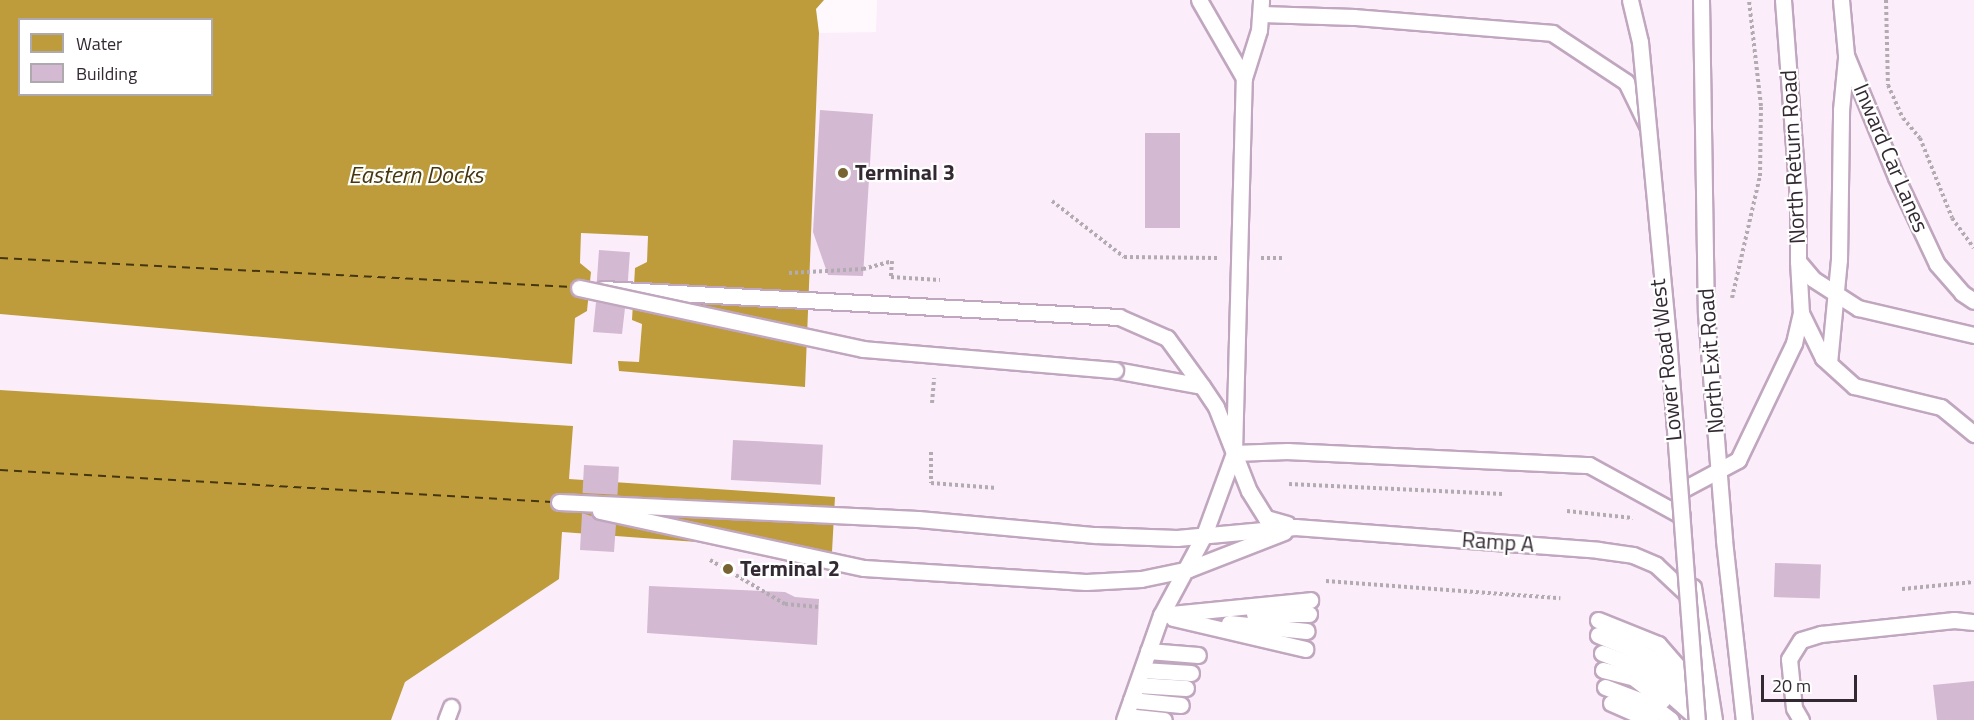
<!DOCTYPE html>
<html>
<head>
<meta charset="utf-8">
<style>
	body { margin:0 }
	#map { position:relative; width:1974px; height:720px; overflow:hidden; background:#fff9fe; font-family:"Titillium Web",sans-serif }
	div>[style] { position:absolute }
	.built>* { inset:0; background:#fbeefa }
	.water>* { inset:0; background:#be9b3b }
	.ferry>* { height:1.5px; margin-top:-0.75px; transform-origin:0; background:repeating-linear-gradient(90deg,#45360d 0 8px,transparent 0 14px) }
	.building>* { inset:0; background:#d3b9d1; transform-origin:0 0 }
	.path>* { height:4px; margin-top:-2px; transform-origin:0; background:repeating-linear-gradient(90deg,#b2abb1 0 3px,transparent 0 6px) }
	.roads { filter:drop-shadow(2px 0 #c0a6be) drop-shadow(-2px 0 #c0a6be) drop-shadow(0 2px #c0a6be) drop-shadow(0 -2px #c0a6be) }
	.service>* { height:15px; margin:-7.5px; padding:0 7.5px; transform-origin:7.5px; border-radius:7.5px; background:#fff }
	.bridges { filter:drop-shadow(2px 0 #c0a6be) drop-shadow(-2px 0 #c0a6be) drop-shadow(0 2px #c0a6be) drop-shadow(0 -2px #c0a6be) }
	.service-bridge>* { height:15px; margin:-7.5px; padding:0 7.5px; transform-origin:7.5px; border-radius:7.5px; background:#fff }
	.dots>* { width:16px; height:16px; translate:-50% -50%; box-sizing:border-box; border:3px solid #fff; border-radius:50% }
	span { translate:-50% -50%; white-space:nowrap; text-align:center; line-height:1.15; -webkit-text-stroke:4.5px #fff; paint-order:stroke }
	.street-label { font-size:22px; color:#332932 }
	.poi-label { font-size:22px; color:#332932; font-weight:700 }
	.left { translate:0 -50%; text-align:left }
	.water-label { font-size:24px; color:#45360d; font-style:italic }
	.legend { position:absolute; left:18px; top:18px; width:195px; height:78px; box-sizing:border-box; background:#fff; border:2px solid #ada9ad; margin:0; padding:8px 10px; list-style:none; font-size:18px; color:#332932 }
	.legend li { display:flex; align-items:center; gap:12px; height:30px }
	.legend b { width:30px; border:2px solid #ada9ad }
	.scale { position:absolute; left:1761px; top:675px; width:96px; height:27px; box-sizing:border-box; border:3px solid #332932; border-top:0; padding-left:8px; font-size:18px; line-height:21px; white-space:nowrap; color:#332932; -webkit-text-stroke:4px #fff; paint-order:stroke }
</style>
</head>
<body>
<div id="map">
	<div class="built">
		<div style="clip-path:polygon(877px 0,1974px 0,1974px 720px,391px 720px,405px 682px,558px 579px,562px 532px,831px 552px,835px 498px,568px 479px,573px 426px,0 390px,0 314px,572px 364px,575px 317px,587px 310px,591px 272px,580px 263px,581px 233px,649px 236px,639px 362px,804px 387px,819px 33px,876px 32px)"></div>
	</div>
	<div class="water">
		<div style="clip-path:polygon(evenodd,0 0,824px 0,816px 9px,819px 33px,805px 387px,619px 371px,618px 361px,639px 362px,642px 324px,632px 320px,635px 268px,647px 262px,648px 236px,581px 233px,580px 263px,591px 272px,587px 311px,575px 318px,572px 364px,0 314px,0 0,20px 20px,212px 20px,212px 94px,20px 94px,20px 20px)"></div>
		<div style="clip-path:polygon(0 390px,573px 426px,569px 479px,835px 497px,832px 552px,562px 532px,559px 579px,405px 682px,391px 720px,0 720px)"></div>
	</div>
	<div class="ferry">
		<div style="left:0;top:258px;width:573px;rotate:2.9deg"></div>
		<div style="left:0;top:470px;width:553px;rotate:3.32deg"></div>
	</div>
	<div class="building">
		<div style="clip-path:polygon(820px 110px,873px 114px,863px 276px,828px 275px,813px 232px)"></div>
		<div style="left:1145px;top:133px;width:35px;height:95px"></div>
		<div style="left:599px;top:250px;width:31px;height:32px;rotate:4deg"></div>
		<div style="clip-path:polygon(596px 302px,625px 308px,622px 334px,593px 332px)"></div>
		<div style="left:733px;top:440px;width:90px;height:40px;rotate:3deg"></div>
		<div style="left:584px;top:465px;width:35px;height:28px;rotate:3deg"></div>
		<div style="clip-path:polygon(582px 513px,616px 524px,614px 552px,580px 550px)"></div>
		<div style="left:1775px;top:563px;width:46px;height:34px;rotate:2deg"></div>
		<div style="clip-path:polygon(649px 586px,785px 592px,795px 597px,819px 599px,817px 645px,647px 633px)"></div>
		<div style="clip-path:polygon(1974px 681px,1974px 720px,1937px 720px,1933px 685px)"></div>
	</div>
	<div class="path">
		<div style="left:1886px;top:0;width:85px;rotate:88.7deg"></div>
		<div style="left:1888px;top:85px;width:36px;rotate:66deg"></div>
		<div style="left:1903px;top:118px;width:26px;rotate:50deg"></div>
		<div style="left:1920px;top:138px;width:86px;rotate:68.2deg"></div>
		<div style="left:1952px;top:218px;width:37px;rotate:54deg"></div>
		<div style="left:1052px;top:201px;width:91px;rotate:37.9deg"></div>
		<div style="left:1124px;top:257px;width:94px;rotate:0.6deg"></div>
		<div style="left:1261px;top:258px;width:24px"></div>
		<div style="left:789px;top:273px;width:74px;rotate:-3.1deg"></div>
		<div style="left:863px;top:269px;width:30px;rotate:-15deg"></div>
		<div style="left:892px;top:261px;width:16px;rotate:94deg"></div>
		<div style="left:891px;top:277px;width:49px;rotate:3.5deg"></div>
		<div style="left:1732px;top:298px;width:125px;rotate:-77.1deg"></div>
		<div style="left:1760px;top:176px;width:70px;rotate:-89.2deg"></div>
		<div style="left:1761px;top:106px;width:107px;rotate:-96.5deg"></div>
		<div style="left:932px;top:403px;width:25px;rotate:-85deg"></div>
		<div style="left:931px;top:452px;width:31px;rotate:90deg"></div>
		<div style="left:931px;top:483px;width:66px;rotate:4.3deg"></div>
		<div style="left:1289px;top:484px;width:214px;rotate:2.7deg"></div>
		<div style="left:1567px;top:511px;width:66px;rotate:6.1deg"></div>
		<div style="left:710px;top:560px;width:87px;rotate:30.4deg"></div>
		<div style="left:785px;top:604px;width:34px;rotate:5deg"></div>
		<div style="left:1326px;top:581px;width:235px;rotate:4.2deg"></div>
		<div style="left:1902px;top:589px;width:72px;rotate:-5.6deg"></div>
	</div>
	<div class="roads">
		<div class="service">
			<div style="left:1199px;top:0;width:90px;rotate:60deg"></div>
			<div style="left:1701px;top:0;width:314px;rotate:89.1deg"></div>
			<div style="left:1706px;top:314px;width:227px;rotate:85.4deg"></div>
			<div style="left:1724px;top:540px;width:181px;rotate:83.7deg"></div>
			<div style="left:1783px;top:0;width:199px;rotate:85.7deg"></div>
			<div style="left:1798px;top:198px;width:63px;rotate:90deg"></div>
			<div style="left:1798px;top:261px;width:23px;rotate:50deg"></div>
			<div style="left:1813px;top:279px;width:54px;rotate:32.8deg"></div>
			<div style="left:1858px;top:308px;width:119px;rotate:13.1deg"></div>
			<div style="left:1841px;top:0;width:55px;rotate:84.8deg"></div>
			<div style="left:1846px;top:55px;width:132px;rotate:67.7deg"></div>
			<div style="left:1896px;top:177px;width:96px;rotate:64.8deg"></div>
			<div style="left:1937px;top:264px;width:38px;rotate:49deg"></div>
			<div style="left:1962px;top:293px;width:14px;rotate:34deg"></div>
			<div style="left:1261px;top:14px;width:93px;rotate:1.8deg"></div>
			<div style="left:1354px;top:17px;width:199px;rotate:4.6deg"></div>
			<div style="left:1552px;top:33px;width:89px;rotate:33.5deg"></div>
			<div style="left:1626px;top:82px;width:48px;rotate:64deg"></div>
			<div style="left:1798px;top:261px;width:52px;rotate:86.7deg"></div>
			<div style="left:1801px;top:313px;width:50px;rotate:63.9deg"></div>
			<div style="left:1823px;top:358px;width:42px;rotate:42.1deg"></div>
			<div style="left:1854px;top:386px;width:89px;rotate:13.6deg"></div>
			<div style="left:1941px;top:407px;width:43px;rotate:39.3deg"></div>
			<div style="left:603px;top:289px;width:517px;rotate:3.11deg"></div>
			<div style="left:1119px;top:317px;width:52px;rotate:23.6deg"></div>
			<div style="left:1167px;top:338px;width:59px;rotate:53.9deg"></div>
			<div style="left:1829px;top:363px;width:103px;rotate:-84.5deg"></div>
			<div style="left:1839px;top:260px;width:150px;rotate:-89.2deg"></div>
			<div style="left:1841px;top:110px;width:52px;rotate:-84.5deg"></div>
			<div style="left:1115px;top:370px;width:88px;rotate:10.4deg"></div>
			<div style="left:1202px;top:386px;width:25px;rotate:56deg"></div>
			<div style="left:1216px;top:407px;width:90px;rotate:68.6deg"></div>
			<div style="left:1249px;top:491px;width:32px;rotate:58deg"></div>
			<div style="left:1266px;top:518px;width:22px;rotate:16deg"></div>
			<div style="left:1234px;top:453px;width:54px;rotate:-2.1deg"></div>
			<div style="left:1288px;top:451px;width:301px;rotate:2.7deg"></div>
			<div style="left:1589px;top:465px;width:106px;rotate:28.7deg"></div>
			<div style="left:1680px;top:491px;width:66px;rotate:-28.1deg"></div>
			<div style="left:1738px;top:460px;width:130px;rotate:-64.4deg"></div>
			<div style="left:1794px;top:343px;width:31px;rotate:-77deg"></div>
			<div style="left:559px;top:502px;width:359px;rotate:2.7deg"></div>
			<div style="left:918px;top:519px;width:178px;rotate:5.2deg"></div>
			<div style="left:1095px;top:535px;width:82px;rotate:2.1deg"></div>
			<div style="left:1177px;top:538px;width:119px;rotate:-5.3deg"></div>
			<div style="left:1295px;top:527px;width:304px;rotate:4.3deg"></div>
			<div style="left:1598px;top:550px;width:35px;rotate:8deg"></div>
			<div style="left:1633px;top:555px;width:25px;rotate:23deg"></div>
			<div style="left:1656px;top:565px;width:42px;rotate:43.1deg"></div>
			<div style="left:600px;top:511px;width:270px;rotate:12.2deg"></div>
			<div style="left:864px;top:568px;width:222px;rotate:3.6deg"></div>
			<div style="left:1086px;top:582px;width:55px;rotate:-3.1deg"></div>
			<div style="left:1141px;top:579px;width:49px;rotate:-11.8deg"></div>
			<div style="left:1189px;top:569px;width:102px;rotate:-21.3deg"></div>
			<div style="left:1693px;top:587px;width:135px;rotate:81deg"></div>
			<div style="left:1254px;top:614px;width:55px"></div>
			<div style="left:1161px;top:615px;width:150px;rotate:-5.7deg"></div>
			<div style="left:1173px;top:618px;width:136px;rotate:13.2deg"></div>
			<div style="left:1598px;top:620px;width:65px;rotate:21.8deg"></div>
			<div style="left:1658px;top:644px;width:64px;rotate:48.8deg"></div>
			<div style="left:1229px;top:623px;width:78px;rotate:5.9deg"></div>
			<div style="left:1598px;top:635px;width:55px;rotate:22.4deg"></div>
			<div style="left:1649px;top:656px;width:74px;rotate:46.6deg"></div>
			<div style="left:1148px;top:651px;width:50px;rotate:4.6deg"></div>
			<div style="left:1602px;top:653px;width:40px;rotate:21deg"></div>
			<div style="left:1639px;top:667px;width:80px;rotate:41.5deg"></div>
			<div style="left:1142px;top:670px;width:49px;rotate:3.5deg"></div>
			<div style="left:1603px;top:670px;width:32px;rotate:14deg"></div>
			<div style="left:1634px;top:678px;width:36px;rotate:38deg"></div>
			<div style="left:1137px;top:685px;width:49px;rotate:3.5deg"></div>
			<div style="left:1605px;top:687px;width:48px;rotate:20.7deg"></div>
			<div style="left:1650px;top:704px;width:26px;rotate:37deg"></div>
			<div style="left:1131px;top:700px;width:50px;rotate:5.7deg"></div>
			<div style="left:1611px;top:703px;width:43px;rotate:23.6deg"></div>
			<div style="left:1126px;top:716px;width:38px;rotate:6deg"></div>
			<div style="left:446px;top:720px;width:14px;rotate:-69deg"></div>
			<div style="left:1124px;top:720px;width:111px;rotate:-70.6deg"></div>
			<div style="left:1161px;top:615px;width:91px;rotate:-61.7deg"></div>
			<div style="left:1204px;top:535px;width:87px;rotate:-69.9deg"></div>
			<div style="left:1234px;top:453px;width:375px;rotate:-88.5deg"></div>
			<div style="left:1244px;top:78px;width:50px;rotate:-72.6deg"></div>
			<div style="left:1259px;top:30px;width:30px;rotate:-86deg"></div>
			<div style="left:1801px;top:720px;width:14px;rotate:-120deg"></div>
			<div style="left:1794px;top:708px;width:49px;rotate:-95.8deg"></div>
			<div style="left:1789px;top:659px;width:22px;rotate:-58deg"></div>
			<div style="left:1801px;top:640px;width:21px;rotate:-17deg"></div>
			<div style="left:1821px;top:634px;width:134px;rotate:-6deg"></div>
			<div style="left:1954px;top:620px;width:20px;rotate:6deg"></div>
		</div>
	</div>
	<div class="bridges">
		<div class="service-bridge">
			<div style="left:1630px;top:0;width:43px;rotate:76.6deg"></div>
			<div style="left:1640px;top:42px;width:296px;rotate:84.6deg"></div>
			<div style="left:1668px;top:337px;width:384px;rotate:85.7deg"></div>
			<div style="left:579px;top:288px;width:290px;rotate:12.1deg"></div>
			<div style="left:863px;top:349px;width:253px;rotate:4.8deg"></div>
		</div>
	</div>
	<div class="dots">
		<div style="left:843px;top:173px;background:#776432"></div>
		<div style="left:728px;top:569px;background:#776432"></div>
	</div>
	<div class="street-label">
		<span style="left:1793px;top:157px;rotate:-93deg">North Return Road</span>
		<span style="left:1891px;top:158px;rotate:67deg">Inward Car Lanes</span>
		<span style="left:1666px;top:360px;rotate:-96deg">Lower Road West</span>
		<span style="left:1711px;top:361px;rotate:-94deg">North Exit Road</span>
		<span style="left:1498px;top:542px;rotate:4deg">Ramp A</span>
	</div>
	<div class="poi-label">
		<span class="left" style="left:855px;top:173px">Terminal 3</span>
		<span class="left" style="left:740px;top:569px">Terminal 2</span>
	</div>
	<div class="water-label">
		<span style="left:416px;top:175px">Eastern Docks</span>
	</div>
	<ul class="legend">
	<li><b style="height:16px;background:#be9b3b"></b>Water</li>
	<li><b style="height:16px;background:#d3b9d1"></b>Building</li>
	</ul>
	<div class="scale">20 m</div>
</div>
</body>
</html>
